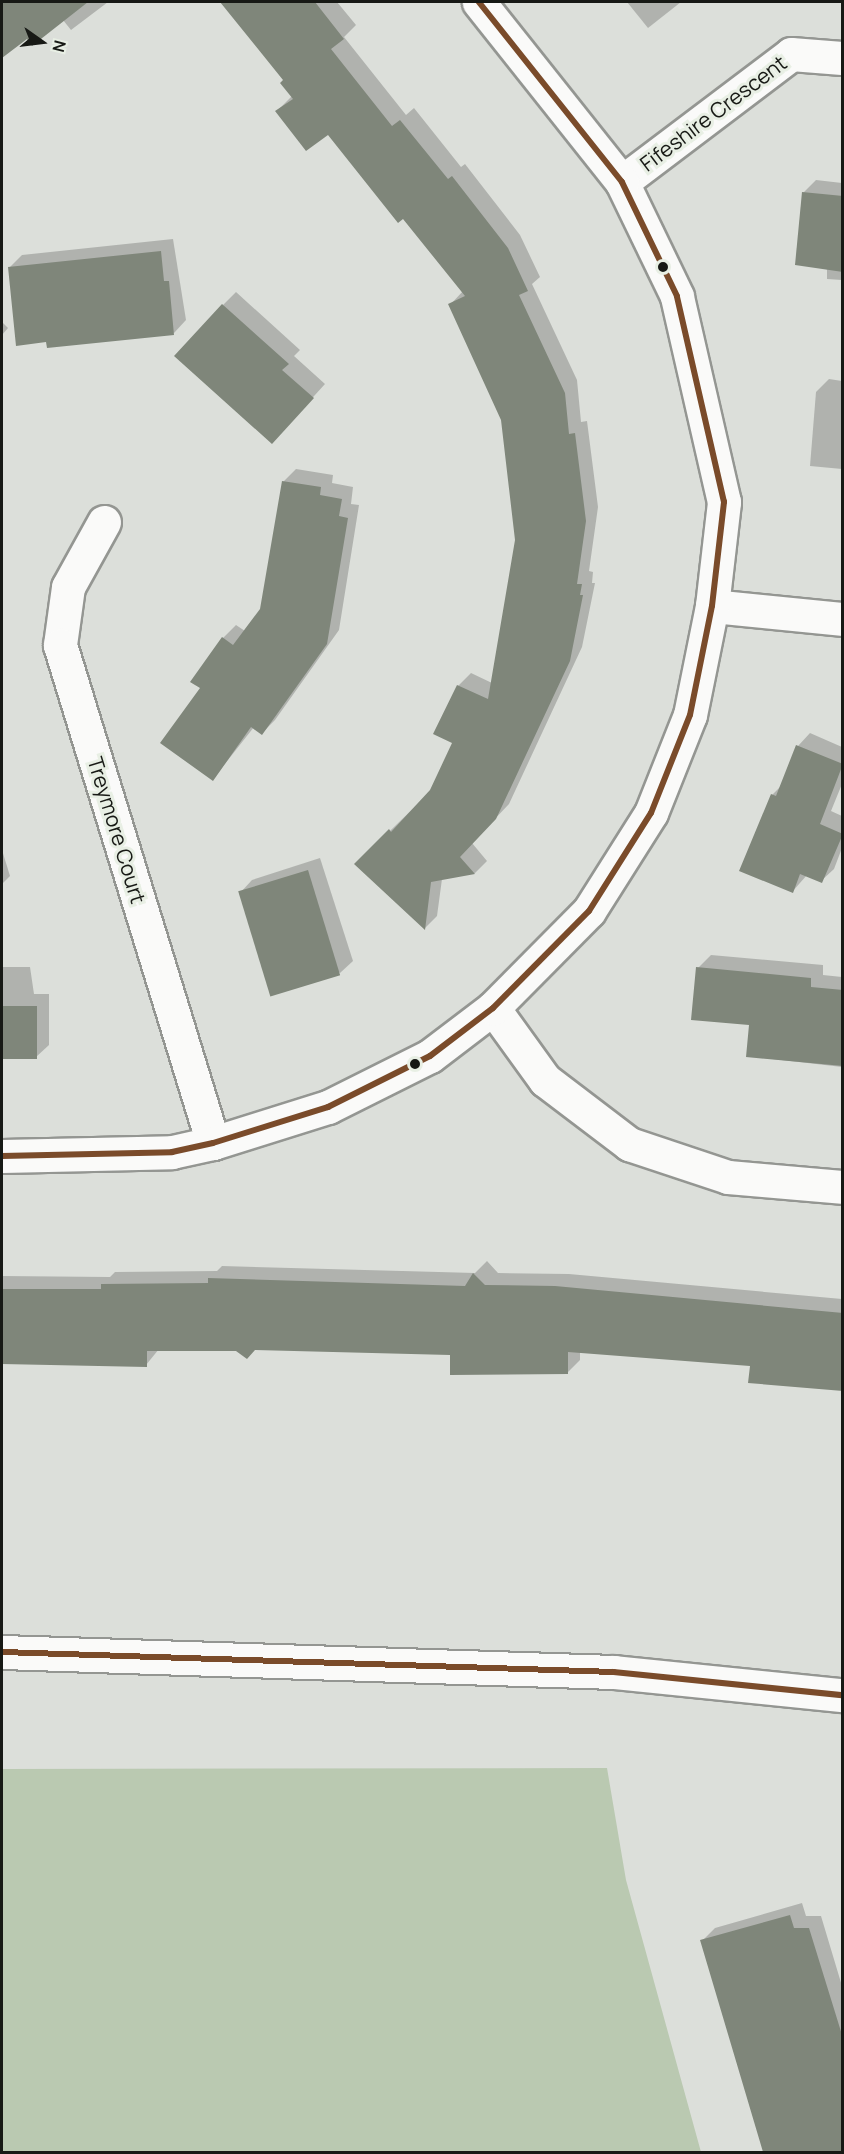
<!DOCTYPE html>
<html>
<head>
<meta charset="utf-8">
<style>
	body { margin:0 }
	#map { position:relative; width:844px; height:2154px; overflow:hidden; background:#dcdfda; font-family:Manrope,sans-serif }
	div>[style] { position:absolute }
	.green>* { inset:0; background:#bac9b1 }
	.shadow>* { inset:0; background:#0003 }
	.building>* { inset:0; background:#7f867a; transform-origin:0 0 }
	.roads { filter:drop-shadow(2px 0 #949692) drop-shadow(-2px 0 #949692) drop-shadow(0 2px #949692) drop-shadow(0 -2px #949692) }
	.minor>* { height:33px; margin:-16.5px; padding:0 16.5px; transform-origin:16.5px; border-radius:16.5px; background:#fafaf9 }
	.tertiary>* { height:33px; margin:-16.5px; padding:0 16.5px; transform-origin:16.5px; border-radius:16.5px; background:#fafaf9 }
	.primary>* { height:33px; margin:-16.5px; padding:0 16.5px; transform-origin:16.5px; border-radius:16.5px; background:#fafaf9 }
	.bus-1>* { height:6px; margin:-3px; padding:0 3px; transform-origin:3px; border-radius:3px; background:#7a4b2a }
	.dots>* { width:16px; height:16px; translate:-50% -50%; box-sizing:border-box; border:3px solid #e8efe4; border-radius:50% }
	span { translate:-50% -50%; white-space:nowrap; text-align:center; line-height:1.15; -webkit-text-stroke:6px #e8efe4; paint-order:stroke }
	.street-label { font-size:21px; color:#171915 }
	.frame { position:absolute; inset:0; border:3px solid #171915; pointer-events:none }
	.north { position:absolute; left:12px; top:12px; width:60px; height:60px; -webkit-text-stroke:4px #e8efe4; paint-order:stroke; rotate:104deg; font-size:16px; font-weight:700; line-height:24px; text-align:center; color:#171915 }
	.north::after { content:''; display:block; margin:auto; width:21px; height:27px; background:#171915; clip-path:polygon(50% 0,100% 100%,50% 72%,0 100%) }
</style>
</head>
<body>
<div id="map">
	<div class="green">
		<div style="clip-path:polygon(607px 1768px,626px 1880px,701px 2152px,2px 2152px,2px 1769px)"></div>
	</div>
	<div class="shadow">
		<div style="clip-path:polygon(2px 2px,108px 2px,71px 30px,63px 20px,27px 37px,2px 56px)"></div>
		<div style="clip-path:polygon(221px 2px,337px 2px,356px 25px,344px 37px,406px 115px,414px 108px,461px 167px,465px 164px,520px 235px,540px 277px,532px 284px,577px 380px,581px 422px,587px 421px,598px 507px,589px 571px,593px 572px,592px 583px,595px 583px,582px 647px,509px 804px,472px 843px,487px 861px,475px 873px,442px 879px,437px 916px,425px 928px,356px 864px,431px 791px,454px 743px,435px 733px,458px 686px,471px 673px,492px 683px,516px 540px,502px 419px,450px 305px,463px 291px,404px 217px,329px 133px,277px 111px,292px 96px,285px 80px)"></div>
		<div style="clip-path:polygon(627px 2px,681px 2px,648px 28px)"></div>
		<div style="clip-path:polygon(816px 180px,842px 183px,842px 280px,827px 279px,827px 270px,803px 193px)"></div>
		<div style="clip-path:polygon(173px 239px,186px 320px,174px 333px,9px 268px,22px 255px)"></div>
		<div style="clip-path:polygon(236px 292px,300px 350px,294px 356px,325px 384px,284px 429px,223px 305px)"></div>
		<div style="clip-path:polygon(2px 322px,8px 328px,2px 335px)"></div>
		<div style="clip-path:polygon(829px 379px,842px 381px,842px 469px,810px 466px,816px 392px)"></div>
		<div style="clip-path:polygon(296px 469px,333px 475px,332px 483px,353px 487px,351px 504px,359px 505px,339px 630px,275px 720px,262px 733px,254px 727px,213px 779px,202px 687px,193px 681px,223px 638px,236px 625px,245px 631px,261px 609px,283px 482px)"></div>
		<div style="clip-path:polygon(810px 733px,842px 747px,842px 784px,831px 811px,842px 816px,842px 848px,834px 869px,821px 881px,807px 875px,792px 892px,772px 795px,782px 785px,798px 746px)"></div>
		<div style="clip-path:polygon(2px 850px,10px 876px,2px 884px)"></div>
		<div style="clip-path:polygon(320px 858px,353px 961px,340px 973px,240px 893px,252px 880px)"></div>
		<div style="clip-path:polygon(711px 955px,823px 965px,823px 975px,842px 977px,842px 1067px,747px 1056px,750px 1024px,698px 968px)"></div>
		<div style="clip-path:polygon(2px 967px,30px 967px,34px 994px,49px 994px,49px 1045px,36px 1057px,2px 1057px)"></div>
		<div style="clip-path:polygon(487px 1261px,498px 1273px,569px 1274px,842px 1299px,842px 1390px,752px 1365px,580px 1352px,580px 1360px,567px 1373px,452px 1353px,236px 1349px,159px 1349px,146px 1365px,2px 1363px,2px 1276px,110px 1277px,115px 1272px,217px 1271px,222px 1266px,475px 1273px)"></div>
		<div style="clip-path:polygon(802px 1903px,806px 1916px,821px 1916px,842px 1986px,842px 2152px,765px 2152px,702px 1941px,715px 1928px)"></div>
	</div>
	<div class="building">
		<div style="clip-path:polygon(2px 2px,88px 2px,32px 46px,27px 39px,2px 58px)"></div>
		<div style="clip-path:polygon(220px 2px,315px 2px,344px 39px,331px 49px,392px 126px,400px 120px,448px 179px,452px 176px,508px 248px,528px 291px,519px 295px,565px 393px,569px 434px,575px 433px,586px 521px,577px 584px,582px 584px,580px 595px,583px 595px,570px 661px,496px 819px,460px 857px,475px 874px,431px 882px,425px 930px,354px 864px,389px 829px,391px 832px,430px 790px,452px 743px,433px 734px,457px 685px,488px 699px,515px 540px,501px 420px,448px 304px,465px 296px,403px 219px,398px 223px,328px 135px,306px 151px,275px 111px,293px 99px,280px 83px,283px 80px)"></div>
		<div style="clip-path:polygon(802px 192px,843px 196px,843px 272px,795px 265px)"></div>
		<div style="clip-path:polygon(161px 251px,164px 281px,169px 281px,174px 335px,47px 348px,46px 342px,16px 346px,8px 267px)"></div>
		<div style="clip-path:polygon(222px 304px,289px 364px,282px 370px,314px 398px,272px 444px,174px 356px)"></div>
		<div style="clip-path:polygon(282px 481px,321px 487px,320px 495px,342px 499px,339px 516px,348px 518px,327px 644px,262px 735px,251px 727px,213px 781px,160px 743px,200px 688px,190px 682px,222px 637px,233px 645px,260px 609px)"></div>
		<div style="clip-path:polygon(796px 745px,843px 764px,820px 824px,843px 834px,822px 883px,800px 874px,793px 893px,739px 871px,771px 794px,776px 796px)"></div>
		<div style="left:308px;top:870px;width:110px;height:73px;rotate:73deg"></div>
		<div style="clip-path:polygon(696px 967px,811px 978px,811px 987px,843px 990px,843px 1066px,746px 1057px,749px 1025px,691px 1020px)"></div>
		<div style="left:37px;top:1006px;width:53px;height:35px;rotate:90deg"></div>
		<div style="clip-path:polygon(473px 1273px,485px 1285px,555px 1286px,843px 1313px,843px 1391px,748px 1383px,750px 1366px,568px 1352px,568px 1374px,450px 1375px,450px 1355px,255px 1350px,247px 1359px,236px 1351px,147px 1351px,147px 1367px,2px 1364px,2px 1289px,101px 1289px,101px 1284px,208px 1283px,208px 1278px,465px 1286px)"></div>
		<div style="clip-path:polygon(790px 1915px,794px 1928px,809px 1928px,843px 2038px,843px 2152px,763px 2152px,700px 1940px)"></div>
	</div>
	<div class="roads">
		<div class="minor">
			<div style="left:622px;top:182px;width:212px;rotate:-37.1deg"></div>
			<div style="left:791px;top:54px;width:51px;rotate:4.5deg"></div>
			<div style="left:104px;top:522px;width:74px;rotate:119deg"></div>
			<div style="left:68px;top:587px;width:59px;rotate:97.9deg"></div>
			<div style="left:60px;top:645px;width:521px;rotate:72.92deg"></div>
			<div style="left:712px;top:606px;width:131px;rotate:5.7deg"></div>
			<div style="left:493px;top:1008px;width:89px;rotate:54.2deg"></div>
			<div style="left:545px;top:1080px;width:106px;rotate:37.3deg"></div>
			<div style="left:629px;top:1144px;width:104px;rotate:18.4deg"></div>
			<div style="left:728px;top:1177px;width:114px;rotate:5deg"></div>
		</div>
		<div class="tertiary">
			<div style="left:2px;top:1156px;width:170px;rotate:-1.3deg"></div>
			<div style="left:172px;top:1152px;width:42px;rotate:-12.4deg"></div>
			<div style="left:213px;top:1143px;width:121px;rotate:-17.4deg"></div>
			<div style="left:328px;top:1107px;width:114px;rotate:-26.6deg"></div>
			<div style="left:430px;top:1056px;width:79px;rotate:-37.3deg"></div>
			<div style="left:493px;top:1008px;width:136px;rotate:-45.3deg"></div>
			<div style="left:589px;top:911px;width:116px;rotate:-57.7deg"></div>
			<div style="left:651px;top:813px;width:105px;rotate:-68.3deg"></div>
			<div style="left:690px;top:715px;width:111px;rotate:-78.6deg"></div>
			<div style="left:712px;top:606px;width:105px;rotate:-83.4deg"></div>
			<div style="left:724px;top:502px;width:211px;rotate:-102.9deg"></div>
			<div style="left:677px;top:296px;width:127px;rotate:-115.8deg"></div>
			<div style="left:622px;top:182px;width:230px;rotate:-128.5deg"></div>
		</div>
		<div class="primary">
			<div style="left:2px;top:1652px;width:612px;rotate:1.87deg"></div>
			<div style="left:614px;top:1672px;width:229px;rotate:5.8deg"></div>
		</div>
	</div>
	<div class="bus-1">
		<div style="left:2px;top:1156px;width:170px;rotate:-1.3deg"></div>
		<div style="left:172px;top:1152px;width:42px;rotate:-12.4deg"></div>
		<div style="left:213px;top:1143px;width:121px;rotate:-17.4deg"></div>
		<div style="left:328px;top:1107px;width:114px;rotate:-26.6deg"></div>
		<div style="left:430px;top:1056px;width:79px;rotate:-37.3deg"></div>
		<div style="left:493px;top:1008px;width:136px;rotate:-45.3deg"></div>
		<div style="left:589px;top:911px;width:116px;rotate:-57.7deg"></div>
		<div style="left:651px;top:813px;width:105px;rotate:-68.3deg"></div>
		<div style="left:690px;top:715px;width:111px;rotate:-78.6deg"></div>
		<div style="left:712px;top:606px;width:105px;rotate:-83.4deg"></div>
		<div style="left:724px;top:502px;width:211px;rotate:-102.9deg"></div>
		<div style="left:677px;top:296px;width:127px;rotate:-115.8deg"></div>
		<div style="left:622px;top:182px;width:230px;rotate:-128.5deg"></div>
		<div style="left:2px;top:1652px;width:612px;rotate:1.87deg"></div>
		<div style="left:614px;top:1672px;width:229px;rotate:5.8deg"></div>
	</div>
	<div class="dots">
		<div style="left:663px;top:267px;background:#171915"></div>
		<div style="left:415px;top:1064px;background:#171915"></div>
	</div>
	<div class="street-label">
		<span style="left:713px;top:113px;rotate:-37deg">Fifeshire Crescent</span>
		<span style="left:117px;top:830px;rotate:73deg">Treymore Court</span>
	</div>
	<div class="frame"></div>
	<div class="north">N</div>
</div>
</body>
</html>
